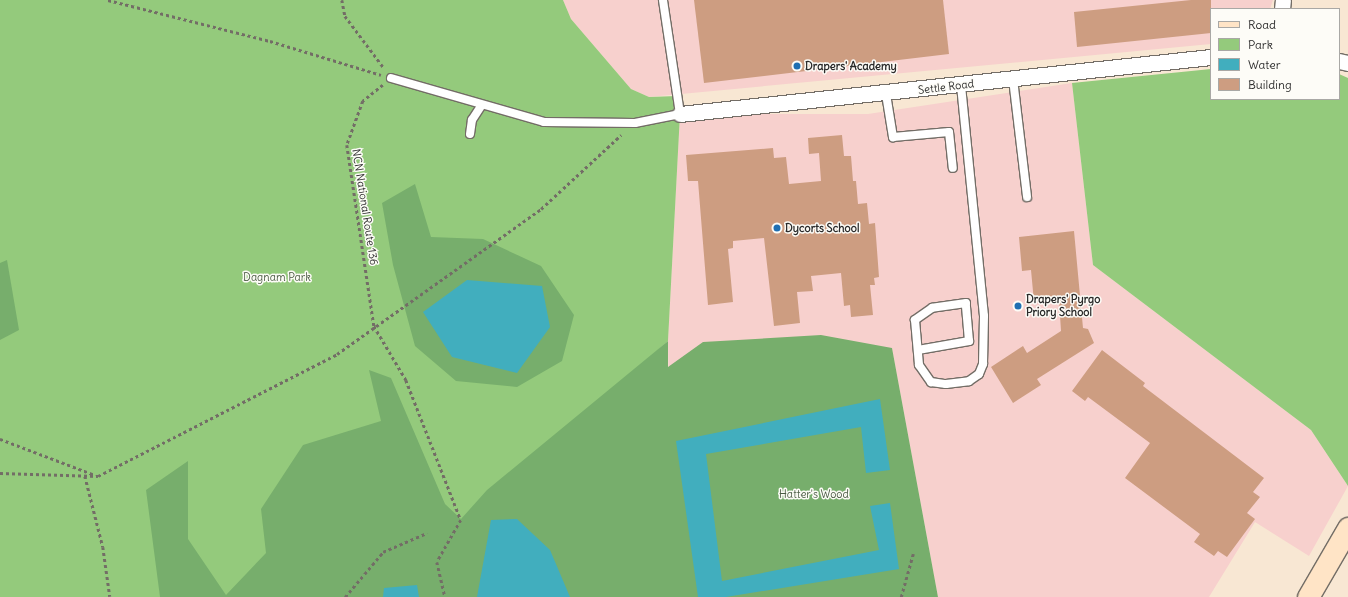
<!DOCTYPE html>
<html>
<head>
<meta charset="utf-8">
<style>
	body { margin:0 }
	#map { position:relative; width:1348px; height:597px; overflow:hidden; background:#f8e7d3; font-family:Delius,sans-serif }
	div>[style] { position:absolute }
	.built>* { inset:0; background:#f7d0cd }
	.green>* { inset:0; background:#94ca7c }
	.forest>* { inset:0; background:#77ae6c }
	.water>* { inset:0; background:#41aebe }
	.building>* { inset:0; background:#cd9d81 }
	.path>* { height:2.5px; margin-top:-1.25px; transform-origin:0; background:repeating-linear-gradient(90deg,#736d66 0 3px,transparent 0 6px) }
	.roads { filter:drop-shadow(1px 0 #736d66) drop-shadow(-1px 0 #736d66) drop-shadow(0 1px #736d66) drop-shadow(0 -1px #736d66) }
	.lane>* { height:8px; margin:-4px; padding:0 4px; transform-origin:4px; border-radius:4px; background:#fff }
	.street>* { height:15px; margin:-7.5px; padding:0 7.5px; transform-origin:7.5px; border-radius:7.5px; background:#fff }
	.secondary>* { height:21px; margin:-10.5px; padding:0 10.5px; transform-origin:10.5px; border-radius:10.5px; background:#ffe4c6 }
	.dots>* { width:11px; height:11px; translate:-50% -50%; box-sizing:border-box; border:2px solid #fdfcf7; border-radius:50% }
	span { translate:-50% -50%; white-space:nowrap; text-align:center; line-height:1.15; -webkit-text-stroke:3px #fdfcf7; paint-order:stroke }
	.poi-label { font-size:11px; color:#2b2b2b; font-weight:700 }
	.left { translate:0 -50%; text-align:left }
	.street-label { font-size:11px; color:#2b2b2b }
	.park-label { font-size:11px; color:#4a5b43 }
	.legend { position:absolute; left:1210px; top:8px; width:130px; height:92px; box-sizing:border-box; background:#fdfcf7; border:1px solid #a9a8a5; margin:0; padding:5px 7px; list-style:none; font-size:12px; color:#2b2b2b }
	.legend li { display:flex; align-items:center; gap:8px; height:20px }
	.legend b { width:20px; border:1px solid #a9a8a5 }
</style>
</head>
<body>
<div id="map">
	<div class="built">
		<div style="clip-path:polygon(563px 0,1273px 0,1270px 9px,1211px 9px,1211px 44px,649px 97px,631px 89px,571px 19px)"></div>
		<div style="clip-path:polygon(1072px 83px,1093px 265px,1311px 430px,1348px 486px,1309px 556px,1255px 522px,1209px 597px,938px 597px,892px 348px,669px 407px,668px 341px,680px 114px,868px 114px)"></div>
	</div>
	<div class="green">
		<div style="clip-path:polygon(0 0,563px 0,571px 19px,631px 89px,649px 97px,677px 96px,680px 114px,668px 341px,444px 541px,343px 597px,0 597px)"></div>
		<div style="clip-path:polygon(1211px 69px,1211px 99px,1339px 99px,1339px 74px,1348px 78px,1348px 486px,1311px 430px,1093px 265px,1072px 83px)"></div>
	</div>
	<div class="forest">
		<div style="clip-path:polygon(415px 184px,431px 237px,483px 239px,541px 266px,574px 315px,562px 361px,517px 387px,456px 381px,415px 346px,393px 265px,382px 203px)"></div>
		<div style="clip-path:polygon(7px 260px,19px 330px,0 340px,0 263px)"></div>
		<div style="clip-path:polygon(821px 335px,892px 348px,938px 597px,160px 597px,146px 490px,188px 461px,188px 539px,226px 595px,266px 553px,261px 509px,303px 445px,381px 421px,369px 370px,391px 378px,445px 504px,461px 519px,487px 490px,668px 341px,668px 367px,703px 342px)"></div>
	</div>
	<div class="water">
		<div style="clip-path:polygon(467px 280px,542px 286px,550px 327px,517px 373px,452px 357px,423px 312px)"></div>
		<div style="clip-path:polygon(880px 399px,890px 470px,866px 473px,861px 427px,706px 454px,722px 581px,879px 550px,870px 506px,890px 503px,899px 569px,726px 597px,698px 597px,676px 441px)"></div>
		<div style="clip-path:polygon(517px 519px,550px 550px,570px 597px,477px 597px,491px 520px)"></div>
		<div style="clip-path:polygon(417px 585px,419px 597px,383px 597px,384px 588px)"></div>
	</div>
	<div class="building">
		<div style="clip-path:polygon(694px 0,943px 0,949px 54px,704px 83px)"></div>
		<div style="clip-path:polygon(1191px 0,1211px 0,1211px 33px,1077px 47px,1074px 12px)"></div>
		<div style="clip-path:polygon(842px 135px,844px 156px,851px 156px,853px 181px,856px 181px,858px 204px,867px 203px,869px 224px,875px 223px,879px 277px,874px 278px,875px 285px,870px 285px,873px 315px,851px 317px,850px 305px,844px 306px,841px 273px,811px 276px,813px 291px,797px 292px,800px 323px,774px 326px,764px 238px,733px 241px,733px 248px,728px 249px,733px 302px,708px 305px,698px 181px,688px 181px,686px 155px,773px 148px,774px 158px,786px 157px,789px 184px,821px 181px,819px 153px,809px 154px,808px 138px)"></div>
		<div style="clip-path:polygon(1074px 231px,1083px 328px,1088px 329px,1094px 343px,1037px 379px,1041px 385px,1013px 403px,991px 367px,1023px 346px,1027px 353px,1061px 331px,1059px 300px,1034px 302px,1031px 270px,1022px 271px,1019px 237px)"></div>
		<div style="clip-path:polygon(1102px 350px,1145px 383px,1143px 386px,1264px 478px,1253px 492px,1260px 497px,1247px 513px,1255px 519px,1227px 557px,1218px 551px,1214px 556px,1194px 542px,1200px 534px,1125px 478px,1150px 443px,1088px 397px,1085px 401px,1072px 391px)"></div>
	</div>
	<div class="path">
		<div style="left:108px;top:0;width:167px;rotate:14.2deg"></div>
		<div style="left:270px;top:41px;width:116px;rotate:17deg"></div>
		<div style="left:342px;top:0;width:16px;rotate:79deg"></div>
		<div style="left:345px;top:16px;width:65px;rotate:53.1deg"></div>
		<div style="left:383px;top:85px;width:26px;rotate:141deg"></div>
		<div style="left:363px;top:101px;width:47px;rotate:110deg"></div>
		<div style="left:347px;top:145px;width:183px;rotate:81.5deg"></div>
		<div style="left:374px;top:326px;width:63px;rotate:59.3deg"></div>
		<div style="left:406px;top:380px;width:150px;rotate:68.6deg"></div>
		<div style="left:461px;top:520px;width:48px;rotate:119.7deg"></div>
		<div style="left:437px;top:562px;width:36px;rotate:77deg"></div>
		<div style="left:0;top:439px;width:102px;rotate:20.8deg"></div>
		<div style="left:0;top:473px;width:98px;rotate:1.8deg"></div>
		<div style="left:98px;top:476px;width:268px;rotate:-27deg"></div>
		<div style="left:337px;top:354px;width:250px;rotate:-35.4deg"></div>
		<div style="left:541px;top:209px;width:109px;rotate:-42.8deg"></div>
		<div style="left:85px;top:476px;width:73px;rotate:75.8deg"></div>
		<div style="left:103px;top:547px;width:50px;rotate:82deg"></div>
		<div style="left:345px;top:597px;width:59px;rotate:-49.8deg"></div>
		<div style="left:383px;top:552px;width:48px;rotate:-23.4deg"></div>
		<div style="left:901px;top:597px;width:45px;rotate:-74.4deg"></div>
	</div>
	<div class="roads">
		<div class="lane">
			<div style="left:391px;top:78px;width:159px;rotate:16deg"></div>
			<div style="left:544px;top:122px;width:91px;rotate:0.6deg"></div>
			<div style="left:635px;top:123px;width:46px;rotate:-11.3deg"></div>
			<div style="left:680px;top:114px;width:115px;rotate:-98.5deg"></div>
			<div style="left:1013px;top:79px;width:119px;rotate:83.2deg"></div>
			<div style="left:886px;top:94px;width:44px;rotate:80.8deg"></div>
			<div style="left:893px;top:137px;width:56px;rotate:-5.1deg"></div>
			<div style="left:949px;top:132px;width:36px;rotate:84deg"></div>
			<div style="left:470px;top:134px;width:14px;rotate:-82deg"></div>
			<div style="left:472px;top:120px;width:17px;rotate:-57deg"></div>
			<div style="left:918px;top:350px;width:52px;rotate:-10deg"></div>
			<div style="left:969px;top:341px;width:38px;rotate:-95deg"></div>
			<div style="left:966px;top:303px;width:34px;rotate:172deg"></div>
			<div style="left:932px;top:308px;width:21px;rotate:145deg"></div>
			<div style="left:915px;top:320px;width:45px;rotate:84.9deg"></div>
			<div style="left:919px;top:365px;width:21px;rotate:55deg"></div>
			<div style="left:931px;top:382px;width:15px;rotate:8deg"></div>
			<div style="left:946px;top:384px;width:23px;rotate:-7deg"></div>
			<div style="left:969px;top:381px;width:12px;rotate:-35deg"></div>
			<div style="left:979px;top:374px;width:11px;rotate:-68deg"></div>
			<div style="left:983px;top:364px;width:48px;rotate:-88.8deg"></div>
			<div style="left:984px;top:316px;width:232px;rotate:-95.7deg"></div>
		</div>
		<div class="street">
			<div style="left:1282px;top:9px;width:9px;rotate:-84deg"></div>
			<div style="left:1339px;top:61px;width:9px;rotate:13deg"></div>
			<div style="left:680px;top:114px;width:534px;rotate:-6.13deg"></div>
		</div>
		<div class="secondary">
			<div style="left:1308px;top:597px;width:80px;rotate:-59.9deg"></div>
		</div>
	</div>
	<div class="dots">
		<div style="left:797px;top:66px;background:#1f6fb2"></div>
		<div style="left:777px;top:228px;background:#1f6fb2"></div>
		<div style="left:1018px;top:306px;background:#1f6fb2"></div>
	</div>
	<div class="poi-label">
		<span class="left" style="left:805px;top:66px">Drapers' Academy</span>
		<span class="left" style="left:785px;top:228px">Dycorts School</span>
		<span class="left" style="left:1026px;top:306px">Drapers' Pyrgo<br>Priory School</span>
	</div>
	<div class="street-label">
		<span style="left:946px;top:87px;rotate:-7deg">Settle Road</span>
		<span style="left:365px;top:207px;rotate:81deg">NCN National Route 136</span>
	</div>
	<div class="park-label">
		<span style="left:277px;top:277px">Dagnam Park</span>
		<span style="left:814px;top:494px">Hatter's Wood</span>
	</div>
	<ul class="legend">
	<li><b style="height:5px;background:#ffe4c6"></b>Road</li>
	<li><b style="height:11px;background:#94ca7c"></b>Park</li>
	<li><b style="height:11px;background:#41aebe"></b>Water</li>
	<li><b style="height:11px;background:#cd9d81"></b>Building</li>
	</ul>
</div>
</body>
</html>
